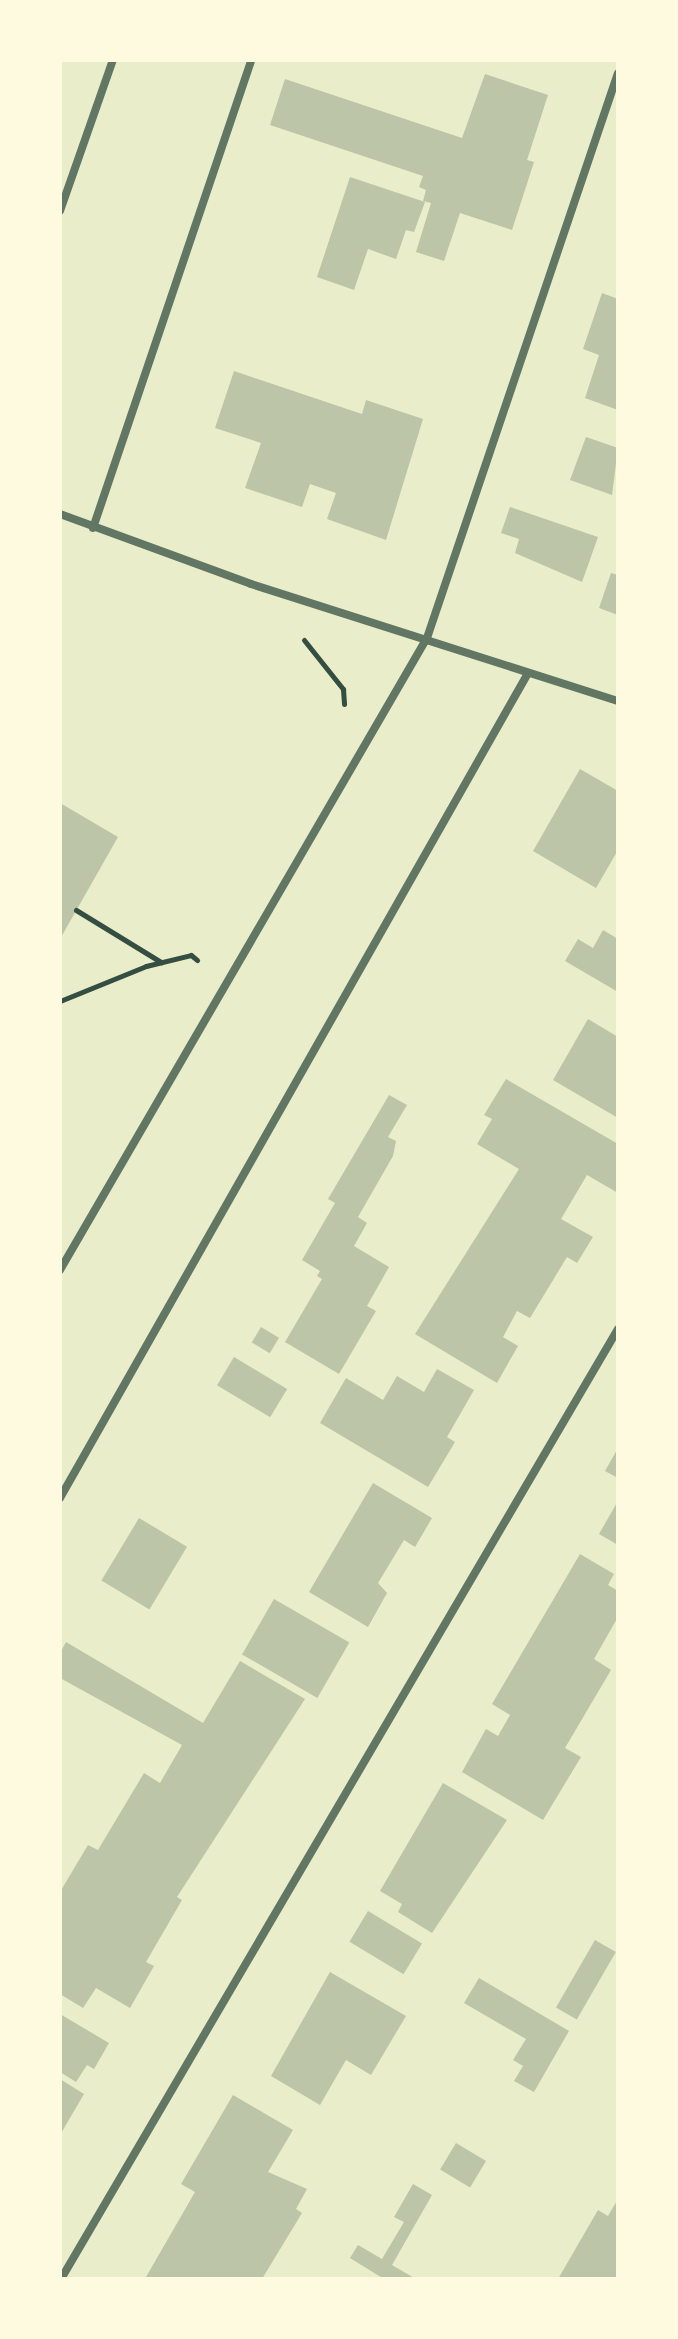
<!DOCTYPE html>
<html>
<head>
<meta charset="utf-8">
<style>
	body { margin:0 }
	#map { position:relative; width:678px; height:2339px; overflow:hidden; background:#e9edc9; font-family:"PT Sans",sans-serif }
	div>[style] { position:absolute }
	.building>* { inset:0; background:#bcc5a7; transform-origin:0 0 }
	.path>* { height:5px; margin:-2.5px; padding:0 2.5px; transform-origin:2.5px; border-radius:2.5px; background:#344e41 }
	.minor>* { height:8px; margin:-4px; padding:0 4px; transform-origin:4px; border-radius:4px; background:#617663 }
	span { translate:-50% -50%; white-space:nowrap; text-align:center; line-height:1.15; -webkit-text-stroke:7px #fefae0; paint-order:stroke }
	.frame { position:absolute; inset:0; border:62px solid #fefae0; pointer-events:none }
</style>
</head>
<body>
<div id="map">
	<div class="building">
		<div style="clip-path:polygon(485px 74px,548px 95px,527px 160px,534px 162px,512px 230px,460px 213px,444px 261px,416px 252px,431px 203px,423px 201px,426px 190px,419px 187px,423px 176px,270px 125px,285px 79px,462px 138px)"></div>
		<div style="clip-path:polygon(350px 177px,425px 202px,414px 232px,406px 230px,396px 259px,368px 249px,354px 290px,317px 277px)"></div>
		<div style="clip-path:polygon(602px 293px,618px 299px,618px 410px,585px 398px,599px 355px,583px 349px)"></div>
		<div style="clip-path:polygon(234px 371px,362px 414px,366px 400px,423px 419px,386px 540px,327px 519px,336px 493px,310px 484px,302px 507px,245px 488px,261px 443px,215px 428px)"></div>
		<div style="clip-path:polygon(586px 437px,618px 448px,612px 495px,570px 480px)"></div>
		<div style="clip-path:polygon(510px 507px,598px 537px,582px 582px,515px 553px,519px 539px,501px 533px)"></div>
		<div style="clip-path:polygon(611px 573px,618px 575px,618px 615px,599px 608px)"></div>
		<div style="clip-path:polygon(580px 769px,618px 791px,618px 850px,596px 888px,533px 851px)"></div>
		<div style="clip-path:polygon(60px 803px,118px 837px,60px 939px)"></div>
		<div style="clip-path:polygon(603px 930px,618px 939px,618px 992px,565px 961px,578px 939px,593px 948px)"></div>
		<div style="clip-path:polygon(588px 1019px,618px 1037px,618px 1118px,553px 1080px)"></div>
		<div style="clip-path:polygon(506px 1079px,618px 1144px,618px 1193px,587px 1175px,561px 1219px,593px 1237px,577px 1263px,567px 1257px,530px 1318px,517px 1311px,503px 1337px,518px 1346px,497px 1383px,415px 1334px,519px 1169px,477px 1144px,492px 1119px,484px 1115px)"></div>
		<div style="clip-path:polygon(389px 1095px,407px 1105px,388px 1137px,396px 1141px,393px 1156px,358px 1217px,367px 1223px,354px 1246px,389px 1267px,367px 1306px,376px 1311px,339px 1374px,285px 1342px,322px 1279px,317px 1276px,320px 1271px,302px 1260px,335px 1203px,328px 1199px)"></div>
		<div style="left:261px;top:1327px;width:21px;height:18px;rotate:31deg"></div>
		<div style="left:234px;top:1357px;width:62px;height:33px;rotate:31deg"></div>
		<div style="clip-path:polygon(437px 1369px,474px 1390px,447px 1437px,455px 1442px,428px 1487px,320px 1423px,346px 1378px,383px 1400px,397px 1376px,424px 1392px)"></div>
		<div style="clip-path:polygon(618px 1448px,618px 1478px,605px 1471px)"></div>
		<div style="clip-path:polygon(373px 1483px,432px 1518px,415px 1547px,404px 1540px,378px 1583px,387px 1593px,368px 1627px,309px 1592px)"></div>
		<div style="clip-path:polygon(618px 1501px,618px 1545px,599px 1534px)"></div>
		<div style="left:139px;top:1518px;width:56px;height:73px;rotate:31deg"></div>
		<div style="clip-path:polygon(580px 1554px,614px 1574px,608px 1585px,618px 1591px,618px 1617px,594px 1659px,611px 1670px,565px 1748px,581px 1757px,543px 1820px,462px 1772px,486px 1729px,498px 1736px,510px 1715px,492px 1704px)"></div>
		<div style="left:274px;top:1599px;width:87px;height:64px;rotate:30deg"></div>
		<div style="clip-path:polygon(66px 1642px,203px 1723px,240px 1661px,305px 1699px,177px 1897px,182px 1900px,146px 1962px,154px 1966px,130px 2008px,96px 1988px,83px 2008px,60px 1994px,60px 1892px,88px 1845px,98px 1850px,144px 1773px,160px 1783px,182px 1745px,60px 1678px,60px 1653px)"></div>
		<div style="clip-path:polygon(443px 1783px,507px 1820px,432px 1933px,398px 1912px,402px 1904px,380px 1891px)"></div>
		<div style="left:368px;top:1911px;width:63px;height:36px;rotate:31deg"></div>
		<div style="left:595px;top:1940px;width:24px;height:78px;rotate:30deg"></div>
		<div style="clip-path:polygon(330px 1972px,406px 2016px,371px 2075px,346px 2060px,320px 2105px,271px 2076px)"></div>
		<div style="clip-path:polygon(479px 1978px,569px 2031px,534px 2092px,514px 2081px,523px 2066px,513px 2060px,526px 2039px,464px 2003px)"></div>
		<div style="clip-path:polygon(60px 2014px,109px 2043px,94px 2069px,87px 2065px,76px 2082px,60px 2072px)"></div>
		<div style="clip-path:polygon(60px 2079px,84px 2094px,60px 2135px)"></div>
		<div style="clip-path:polygon(233px 2095px,293px 2130px,268px 2172px,307px 2189px,296px 2209px,302px 2213px,262px 2279px,150px 2279px,146px 2277px,195px 2192px,181px 2184px)"></div>
		<div style="left:456px;top:2143px;width:35px;height:31px;rotate:31deg"></div>
		<div style="clip-path:polygon(413px 2184px,432px 2195px,392px 2265px,416px 2279px,384px 2279px,350px 2258px,358px 2245px,382px 2259px,404px 2222px,394px 2217px)"></div>
		<div style="clip-path:polygon(618px 2199px,618px 2279px,558px 2279px,598px 2210px,608px 2216px)"></div>
	</div>
	<div class="path">
		<div style="left:304px;top:640px;width:63px;rotate:51.5deg"></div>
		<div style="left:343px;top:689px;width:15px;rotate:86deg"></div>
		<div style="left:76px;top:910px;width:100px;rotate:31.5deg"></div>
		<div style="left:60px;top:1001px;width:93px;rotate:-22.1deg"></div>
		<div style="left:146px;top:966px;width:46px;rotate:-13.7deg"></div>
		<div style="left:191px;top:955px;width:8px;rotate:40deg"></div>
	</div>
	<div class="minor">
		<div style="left:60px;top:211px;width:160px;rotate:-70.7deg"></div>
		<div style="left:60px;top:514px;width:203px;rotate:20.1deg"></div>
		<div style="left:251px;top:584px;width:385px;rotate:17.7deg"></div>
		<div style="left:93px;top:528px;width:494px;rotate:-71.3deg"></div>
		<div style="left:60px;top:1270px;width:731px;rotate:-59.86deg"></div>
		<div style="left:427px;top:638px;width:596px;rotate:-71.32deg"></div>
		<div style="left:60px;top:1498px;width:948px;rotate:-60.43deg"></div>
		<div style="left:61px;top:2279px;width:1101px;rotate:-59.62deg"></div>
	</div>
	<div class="frame"></div>
</div>
</body>
</html>
